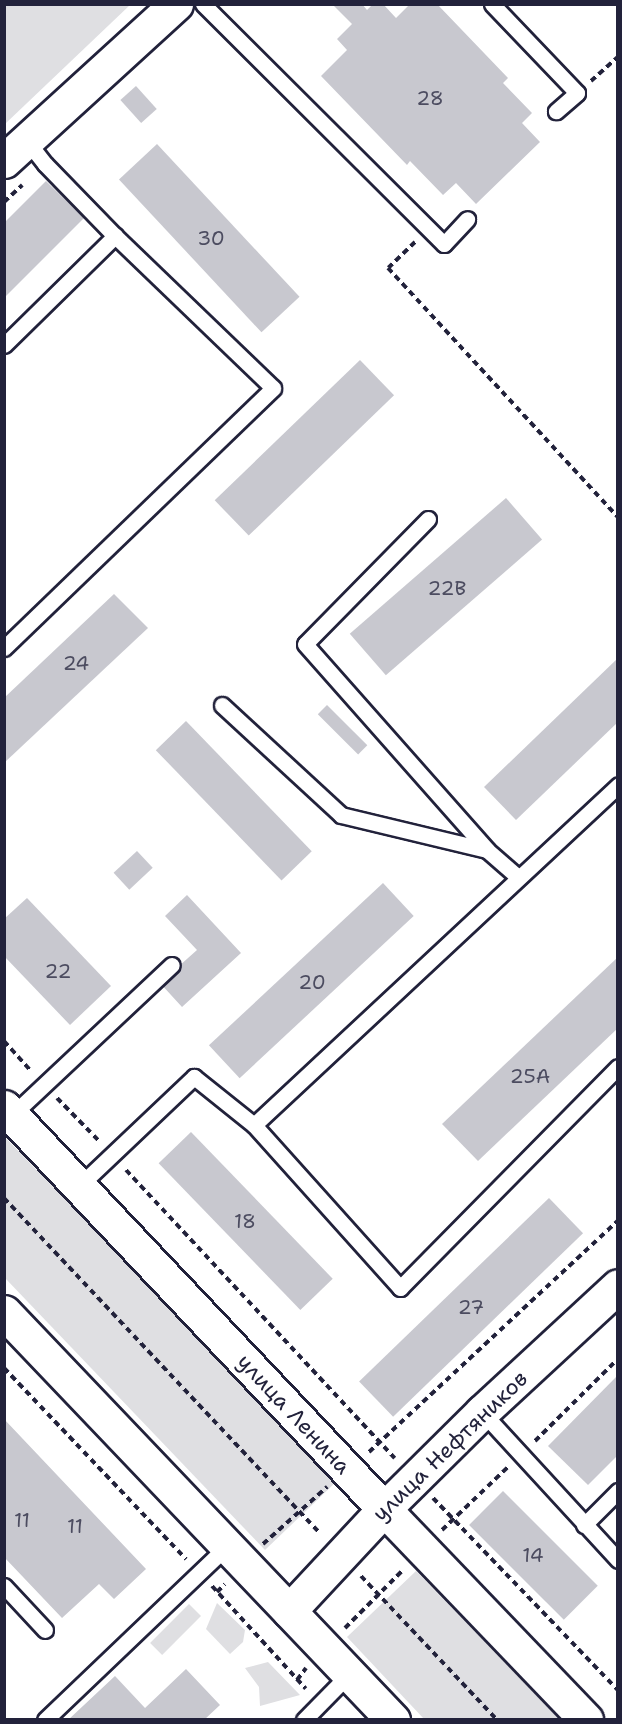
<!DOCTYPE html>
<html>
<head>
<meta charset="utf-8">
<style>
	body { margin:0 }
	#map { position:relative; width:622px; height:1724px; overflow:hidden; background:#fff; font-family:"Shantell Sans",sans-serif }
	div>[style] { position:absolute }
	.green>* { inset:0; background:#dfdfe2; transform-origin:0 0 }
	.building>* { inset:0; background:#c8c8cf; transform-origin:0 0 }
	.path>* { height:4px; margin-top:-2px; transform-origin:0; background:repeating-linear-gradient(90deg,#22223b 0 6px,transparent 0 10.5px) }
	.roads { filter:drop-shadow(2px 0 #22223b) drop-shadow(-2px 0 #22223b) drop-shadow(0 2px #22223b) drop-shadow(0 -2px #22223b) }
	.lane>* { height:15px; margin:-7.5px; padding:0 7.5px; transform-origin:7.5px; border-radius:7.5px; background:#fff }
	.secondary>* { height:33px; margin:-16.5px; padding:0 16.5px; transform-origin:16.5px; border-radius:16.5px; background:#fff }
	span { translate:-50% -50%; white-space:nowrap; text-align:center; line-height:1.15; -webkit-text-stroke:5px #fff; paint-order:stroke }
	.number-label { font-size:20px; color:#4c4c60 }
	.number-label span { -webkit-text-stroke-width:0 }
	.street-label { font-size:22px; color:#22223b }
	.frame { position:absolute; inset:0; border:6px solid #22223b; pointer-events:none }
</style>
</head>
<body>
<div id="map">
	<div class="green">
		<div style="clip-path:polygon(5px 4px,130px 4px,130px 5px,5px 124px)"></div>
		<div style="clip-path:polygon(4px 1136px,337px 1481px,265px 1550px,5px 1278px)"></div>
		<div style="clip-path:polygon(416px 1571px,559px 1719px,424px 1719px,347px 1637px)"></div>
		<div style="clip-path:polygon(217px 1603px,245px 1630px,243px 1642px,230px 1654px,206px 1629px)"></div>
		<div style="left:189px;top:1604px;width:17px;height:55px;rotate:45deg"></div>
		<div style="clip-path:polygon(268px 1662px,300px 1695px,260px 1706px,259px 1687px,245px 1668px)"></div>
	</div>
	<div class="building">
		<div style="clip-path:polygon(332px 4px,362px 4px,367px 10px,373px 4px,383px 4px,396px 18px,410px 4px,437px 4px,508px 78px,503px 83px,532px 113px,522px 123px,540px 142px,476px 204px,456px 183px,443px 195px,410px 161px,407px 165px,321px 76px,347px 50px,337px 39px,352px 24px)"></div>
		<div style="left:136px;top:86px;width:31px;height:21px;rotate:48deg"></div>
		<div style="left:157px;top:144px;width:209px;height:52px;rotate:47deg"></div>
		<div style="clip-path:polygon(46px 181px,84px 218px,4px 298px,4px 223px)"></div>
		<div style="left:360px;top:360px;width:49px;height:202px;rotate:46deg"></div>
		<div style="left:506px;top:498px;width:55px;height:207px;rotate:49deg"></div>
		<div style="clip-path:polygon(114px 594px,148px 628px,4px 763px,4px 698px)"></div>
		<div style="clip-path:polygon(618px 658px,618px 722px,516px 820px,484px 787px)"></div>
		<div style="left:327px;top:705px;width:57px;height:13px;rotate:45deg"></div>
		<div style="left:186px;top:721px;width:181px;height:42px;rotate:46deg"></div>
		<div style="left:137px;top:851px;width:23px;height:32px;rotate:47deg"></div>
		<div style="left:383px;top:883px;width:45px;height:238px;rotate:47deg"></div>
		<div style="clip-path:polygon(187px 895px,241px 953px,182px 1007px,160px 983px,197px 950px,165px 916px)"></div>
		<div style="clip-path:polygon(27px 898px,111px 986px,70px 1025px,4px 956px,4px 919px)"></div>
		<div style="clip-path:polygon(618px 957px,618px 1028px,478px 1161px,442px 1124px)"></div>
		<div style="left:191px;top:1132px;width:204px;height:45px;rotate:46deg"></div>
		<div style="left:549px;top:1198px;width:49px;height:264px;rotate:46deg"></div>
		<div style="clip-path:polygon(618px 1375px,618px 1455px,588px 1485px,548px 1446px)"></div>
		<div style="clip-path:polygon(4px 1419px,146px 1569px,114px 1599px,99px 1584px,62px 1618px,4px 1557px)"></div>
		<div style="left:503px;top:1491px;width:134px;height:48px;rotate:45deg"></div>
		<div style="clip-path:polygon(186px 1669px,220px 1705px,204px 1720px,68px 1720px,115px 1676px,145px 1708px)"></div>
	</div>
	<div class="path">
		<div style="left:591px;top:81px;width:36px;rotate:-42deg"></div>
		<div style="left:4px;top:202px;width:25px;rotate:-43deg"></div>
		<div style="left:415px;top:242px;width:37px;rotate:136deg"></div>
		<div style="left:388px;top:268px;width:339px;rotate:47.3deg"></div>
		<div style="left:4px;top:1041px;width:40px;rotate:48deg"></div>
		<div style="left:57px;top:1098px;width:59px;rotate:45.7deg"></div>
		<div style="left:126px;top:1170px;width:394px;rotate:47deg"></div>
		<div style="left:4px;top:1198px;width:462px;rotate:46.7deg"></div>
		<div style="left:4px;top:1368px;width:264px;rotate:46.4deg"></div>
		<div style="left:535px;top:1441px;width:117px;rotate:-44.7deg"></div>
		<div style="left:369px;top:1452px;width:340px;rotate:-42.9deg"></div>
		<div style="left:433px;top:1498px;width:267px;rotate:46.1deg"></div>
		<div style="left:442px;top:1530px;width:91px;rotate:-43.7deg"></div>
		<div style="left:263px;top:1544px;width:86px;rotate:-41.7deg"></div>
		<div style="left:361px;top:1576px;width:198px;rotate:46.6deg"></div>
		<div style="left:212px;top:1586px;width:139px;rotate:47.6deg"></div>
		<div style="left:217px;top:1592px;width:11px;rotate:-45deg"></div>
		<div style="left:345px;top:1628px;width:82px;rotate:-45deg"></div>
		<div style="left:297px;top:1680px;width:15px;rotate:-53deg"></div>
	</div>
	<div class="roads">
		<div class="lane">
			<div style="left:203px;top:4px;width:340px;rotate:44.9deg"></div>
			<div style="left:444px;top:244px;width:34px;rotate:-47deg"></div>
			<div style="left:492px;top:4px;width:123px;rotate:46.3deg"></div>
			<div style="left:577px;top:93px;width:28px;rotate:139deg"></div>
			<div style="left:4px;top:345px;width:156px;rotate:-44.5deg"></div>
			<div style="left:115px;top:236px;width:100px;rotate:-134.2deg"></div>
			<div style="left:45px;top:164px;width:29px;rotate:-128deg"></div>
			<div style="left:428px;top:519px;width:175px;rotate:134.5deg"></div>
			<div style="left:305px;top:644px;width:275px;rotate:48.5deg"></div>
			<div style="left:487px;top:850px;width:41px;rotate:41.1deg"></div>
			<div style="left:4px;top:648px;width:374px;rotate:-44deg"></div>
			<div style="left:273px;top:388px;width:219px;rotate:-136.1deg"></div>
			<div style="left:222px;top:705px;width:162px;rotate:42.7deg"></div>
			<div style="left:341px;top:815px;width:150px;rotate:13.5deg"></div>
			<div style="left:12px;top:1115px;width:219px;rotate:-43.2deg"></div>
			<div style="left:254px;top:1125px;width:498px;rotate:-43deg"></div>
			<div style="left:78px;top:1187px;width:160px;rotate:-43.5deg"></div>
			<div style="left:194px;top:1077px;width:77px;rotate:38.7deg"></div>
			<div style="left:254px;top:1125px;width:219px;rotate:48.1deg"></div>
			<div style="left:400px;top:1288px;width:310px;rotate:-45.4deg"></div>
			<div style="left:482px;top:1412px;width:201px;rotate:47.4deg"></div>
			<div style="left:584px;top:1525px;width:48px;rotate:-45deg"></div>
			<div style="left:4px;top:1586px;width:60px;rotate:47deg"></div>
			<div style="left:45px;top:1720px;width:253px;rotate:-43.7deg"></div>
			<div style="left:304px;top:1720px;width:64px;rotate:-45.6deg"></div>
		</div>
		<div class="secondary">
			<div style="left:4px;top:161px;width:233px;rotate:-42.4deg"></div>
			<div style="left:4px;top:1107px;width:553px;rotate:46.61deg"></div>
			<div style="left:384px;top:1509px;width:292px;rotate:46.2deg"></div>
			<div style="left:4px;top:1312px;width:564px;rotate:46.37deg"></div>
			<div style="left:289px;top:1611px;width:139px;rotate:-47deg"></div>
			<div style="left:384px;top:1509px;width:138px;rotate:-44.7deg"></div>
			<div style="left:482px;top:1412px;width:185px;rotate:-42.8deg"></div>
		</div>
	</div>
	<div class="number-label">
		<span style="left:430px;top:98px">28</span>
		<span style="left:211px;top:238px">30</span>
		<span style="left:447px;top:588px">22В</span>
		<span style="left:76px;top:663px">24</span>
		<span style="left:58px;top:971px">22</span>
		<span style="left:312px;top:982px">20</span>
		<span style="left:530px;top:1076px">25А</span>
		<span style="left:245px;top:1221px">18</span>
		<span style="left:471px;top:1307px">27</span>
		<span style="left:22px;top:1520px">11</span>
		<span style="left:75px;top:1526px">11</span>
		<span style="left:533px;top:1555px">14</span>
	</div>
	<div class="street-label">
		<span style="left:294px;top:1414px;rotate:47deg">улица Ленина</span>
		<span style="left:450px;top:1446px;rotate:-44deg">улица Нефтяников</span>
	</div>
	<div class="frame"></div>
</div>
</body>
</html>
